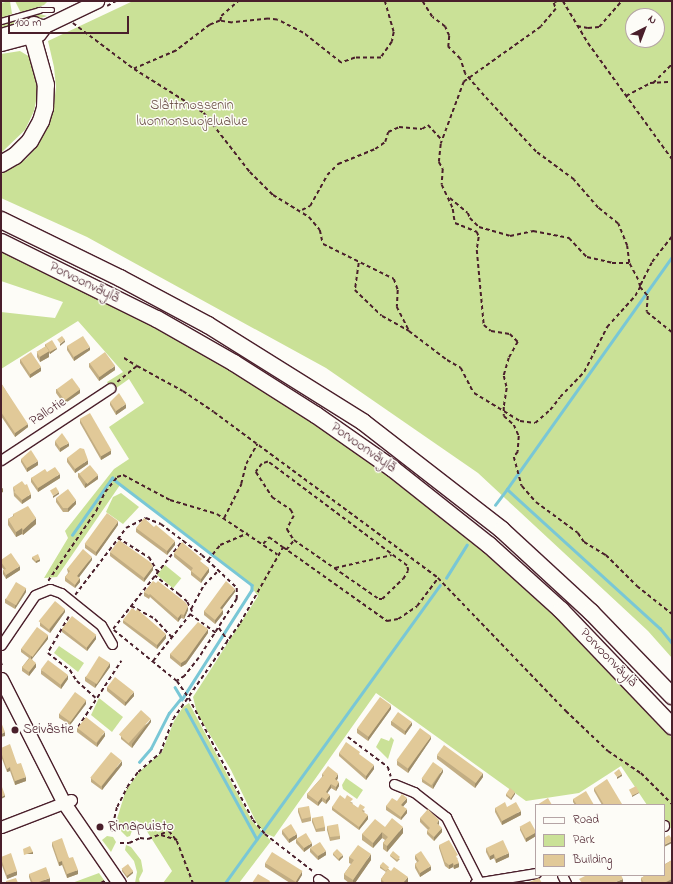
<!DOCTYPE html>
<html>
<head>
<meta charset="utf-8">
<style>
	body { margin:0 }
	#map { position:relative; width:673px; height:884px; overflow:hidden; background:#fdfcf7; font-family:"Indie Flower",sans-serif }
	div>[style] { position:absolute }
	.green>* { inset:0; background:#cae197; transform-origin:0 0 }
	.stream>* { height:2.5px; margin:-1.25px; padding:0 1.25px; transform-origin:1.25px; border-radius:1.25px; background:#79c7d6 }
	.path>* { height:1.5px; margin-top:-0.75px; transform-origin:0; background:repeating-linear-gradient(90deg,#4a1f2b 0 4px,transparent 0 7px) }
	.roads { filter:drop-shadow(1px 0 #4a1f2b) drop-shadow(-1px 0 #4a1f2b) drop-shadow(0 1px #4a1f2b) drop-shadow(0 -1px #4a1f2b) }
	.service>* { height:4.5px; margin:-2.25px; padding:0 2.25px; transform-origin:2.25px; border-radius:2.25px; background:#fdfcf7 }
	.minor>* { height:9px; margin:-4.5px; padding:0 4.5px; transform-origin:4.5px; border-radius:4.5px; background:#fdfcf7 }
	.tertiary>* { height:11px; margin:-5.5px; padding:0 5.5px; transform-origin:5.5px; border-radius:5.5px; background:#fdfcf7 }
	.secondary>* { height:13px; margin:-6.5px; padding:0 6.5px; transform-origin:6.5px; border-radius:6.5px; background:#fdfcf7 }
	.motorway>* { height:16px; margin:-8px; padding:0 8px; transform-origin:8px; border-radius:8px; background:#fdfcf7 }
	.wall>* { inset:0; background:#c2ad83 }
	.shaded-wall>* { inset:0; background:#9e8d6a; transform-origin:0 0 }
	.building>* { inset:0; background:#e1c998; transform-origin:0 0 }
	.dots>* { width:11px; height:11px; translate:-50% -50%; box-sizing:border-box; border:2px solid #fdfcf7; border-radius:50% }
	span { translate:-50% -50%; white-space:nowrap; text-align:center; line-height:1.15; -webkit-text-stroke:3px #fdfcf7; paint-order:stroke }
	.park-label { font-size:14px; color:#6a5046 }
	.street-label { font-size:14px; color:#4a1f2b }
	.poi-label { font-size:14px; color:#4a1f2b }
	.left { translate:0 -50%; text-align:left }
	.frame { position:absolute; inset:0; border:2px solid #4a1f2b; pointer-events:none }
	.legend { position:absolute; left:535px; top:804px; width:130px; height:72px; box-sizing:border-box; background:#fdfcf7; border:1px solid #b5a4a5; margin:0; padding:5px 7px; list-style:none; font-size:12px; color:#4a1f2b }
	.legend li { display:flex; align-items:center; gap:8px; height:20px }
	.legend b { width:20px; border:1px solid #b5a4a5 }
	.north { position:absolute; left:625px; top:8px; width:40px; height:40px; box-sizing:border-box; background:#fdfcf7; border:1px solid #b5a4a5; border-radius:50%; rotate:42deg; font-size:11px; font-weight:700; line-height:16px; text-align:center; color:#4a1f2b }
	.north::after { content:''; display:block; margin:auto; width:14px; height:18px; background:#4a1f2b; clip-path:polygon(50% 0,100% 100%,50% 72%,0 100%) }
	.scale { position:absolute; left:8px; top:16px; width:121px; height:18px; box-sizing:border-box; border:2px solid #4a1f2b; border-top:0; padding-left:5px; font-size:12px; line-height:14px; white-space:nowrap; color:#4a1f2b; -webkit-text-stroke:3px #fdfcf7; paint-order:stroke }
</style>
</head>
<body>
<div id="map">
	<div class="green">
		<div style="clip-path:polygon(10px 1px,12px 14px,1px 18px,1px 3px)"></div>
		<div style="clip-path:polygon(15px 1px,48px 1px,44px 5px,21px 13px)"></div>
		<div style="clip-path:polygon(evenodd,133px 1px,672px 1px,672px 658px,648px 631px,478px 473px,326px 368px,87px 237px,1px 198px,1px 174px,26px 159px,39px 144px,53px 112px,56px 87px,54px 67px,48px 41px,133px 1px,633px 16px,657px 16px,657px 40px,633px 40px,633px 16px)"></div>
		<div style="clip-path:polygon(40px 14px,47px 16px,1px 31px,1px 25px)"></div>
		<div style="clip-path:polygon(20px 51px,30px 57px,38px 91px,34px 111px,25px 130px,1px 153px,1px 54px)"></div>
		<div style="clip-path:polygon(1px 250px,147px 323px,241px 375px,317px 423px,447px 520px,510px 573px,581px 641px,672px 738px,672px 829px,664px 824px,664px 805px,647px 805px,621px 766px,579px 793px,526px 801px,376px 693px,274px 837px,267px 834px,258px 826px,231px 770px,197px 713px,193px 697px,258px 596px,249px 584px,120px 485px,57px 577px,44px 578px,68px 538px,65px 531px,114px 469px,129px 459px,109px 427px,144px 403px,129px 379px,112px 391px,107px 382px,123px 372px,78px 321px,1px 369px,1px 312px,55px 318px,63px 302px,1px 281px)"></div>
		<div style="clip-path:polygon(121px 493px,139px 507px,123px 524px,106px 512px,113px 497px)"></div>
		<div style="left:165px;top:565px;width:21px;height:13px;rotate:39deg"></div>
		<div style="clip-path:polygon(59px 646px,84px 663px,78px 672px,54px 653px)"></div>
		<div style="clip-path:polygon(99px 698px,123px 717px,112px 732px,91px 715px)"></div>
		<div style="clip-path:polygon(189px 703px,252px 821px,271px 841px,239px 883px,163px 883px,172px 871px,143px 825px,136px 820px,130px 836px,127px 837px,115px 825px,126px 790px,140px 771px,162px 752px,174px 721px,183px 707px)"></div>
		<div style="clip-path:polygon(391px 737px,394px 740px,388px 759px,376px 747px,381px 738px,389px 741px)"></div>
		<div style="clip-path:polygon(346px 778px,363px 790px,357px 799px,343px 789px,342px 785px)"></div>
		<div style="clip-path:polygon(107px 836px,113px 837px,116px 842px,111px 852px,102px 840px)"></div>
		<div style="clip-path:polygon(126px 845px,131px 847px,141px 860px,143px 871px,139px 879px,140px 883px,135px 883px,137px 872px,134px 861px,125px 850px)"></div>
		<div style="clip-path:polygon(99px 873px,106px 883px,72px 883px)"></div>
	</div>
	<div class="stream">
		<div style="left:507px;top:489px;width:285px;rotate:-54.6deg"></div>
		<div style="left:495px;top:505px;width:20px;rotate:-53deg"></div>
		<div style="left:507px;top:489px;width:207px;rotate:42.3deg"></div>
		<div style="left:660px;top:628px;width:19px;rotate:51deg"></div>
		<div style="left:72px;top:535px;width:70px;rotate:-54.9deg"></div>
		<div style="left:112px;top:478px;width:176px;rotate:37.4deg"></div>
		<div style="left:252px;top:585px;width:5px;rotate:90deg"></div>
		<div style="left:252px;top:590px;width:130px;rotate:122.5deg"></div>
		<div style="left:446px;top:578px;width:39px;rotate:-58deg"></div>
		<div style="left:186px;top:709px;width:148px;rotate:61.4deg"></div>
		<div style="left:139px;top:762px;width:18px;rotate:-49deg"></div>
		<div style="left:151px;top:748px;width:39px;rotate:-63deg"></div>
		<div style="left:169px;top:713px;width:19px;rotate:-51deg"></div>
		<div style="left:181px;top:698px;width:12px;rotate:-121deg"></div>
		<div style="left:225px;top:883px;width:367px;rotate:-54.2deg"></div>
	</div>
	<div class="path">
		<div style="left:385px;top:1px;width:32px;rotate:74deg"></div>
		<div style="left:394px;top:32px;width:10px;rotate:101deg"></div>
		<div style="left:392px;top:42px;width:19px;rotate:125deg"></div>
		<div style="left:381px;top:58px;width:26px;rotate:180deg"></div>
		<div style="left:355px;top:58px;width:15px;rotate:160deg"></div>
		<div style="left:341px;top:63px;width:48px;rotate:-141.7deg"></div>
		<div style="left:303px;top:33px;width:29px;rotate:-153deg"></div>
		<div style="left:277px;top:20px;width:9px;rotate:-174deg"></div>
		<div style="left:268px;top:19px;width:36px;rotate:174deg"></div>
		<div style="left:232px;top:23px;width:12px;rotate:-171deg"></div>
		<div style="left:220px;top:21px;width:11px;rotate:158deg"></div>
		<div style="left:210px;top:25px;width:43px;rotate:142.6deg"></div>
		<div style="left:176px;top:51px;width:46px;rotate:156.8deg"></div>
		<div style="left:134px;top:69px;width:83px;rotate:32.2deg"></div>
		<div style="left:204px;top:113px;width:75px;rotate:52.1deg"></div>
		<div style="left:250px;top:172px;width:33px;rotate:45deg"></div>
		<div style="left:273px;top:195px;width:42px;rotate:31.4deg"></div>
		<div style="left:309px;top:217px;width:17px;rotate:50deg"></div>
		<div style="left:320px;top:230px;width:14px;rotate:78deg"></div>
		<div style="left:323px;top:244px;width:79px;rotate:26.2deg"></div>
		<div style="left:394px;top:279px;width:12px;rotate:70deg"></div>
		<div style="left:398px;top:290px;width:17px;rotate:93deg"></div>
		<div style="left:397px;top:307px;width:27px;rotate:63deg"></div>
		<div style="left:409px;top:331px;width:48px;rotate:37.3deg"></div>
		<div style="left:447px;top:360px;width:16px;rotate:30deg"></div>
		<div style="left:461px;top:368px;width:28px;rotate:63deg"></div>
		<div style="left:474px;top:393px;width:54px;rotate:31.3deg"></div>
		<div style="left:520px;top:421px;width:15px;rotate:8deg"></div>
		<div style="left:535px;top:423px;width:20px;rotate:-41deg"></div>
		<div style="left:550px;top:410px;width:16px;rotate:-52deg"></div>
		<div style="left:560px;top:397px;width:35px;rotate:-46deg"></div>
		<div style="left:584px;top:372px;width:51px;rotate:-62.9deg"></div>
		<div style="left:607px;top:327px;width:42px;rotate:-47.9deg"></div>
		<div style="left:635px;top:296px;width:10px;rotate:-61deg"></div>
		<div style="left:640px;top:287px;width:7px;rotate:-106deg"></div>
		<div style="left:638px;top:280px;width:19px;rotate:-118deg"></div>
		<div style="left:629px;top:263px;width:17px;rotate:-97deg"></div>
		<div style="left:627px;top:246px;width:24px;rotate:-112deg"></div>
		<div style="left:618px;top:224px;width:26px;rotate:-141deg"></div>
		<div style="left:598px;top:208px;width:37px;rotate:-131deg"></div>
		<div style="left:574px;top:180px;width:47px;rotate:-143.6deg"></div>
		<div style="left:536px;top:152px;width:76px;rotate:-132.9deg"></div>
		<div style="left:484px;top:96px;width:29px;rotate:-131deg"></div>
		<div style="left:465px;top:74px;width:16px;rotate:-108deg"></div>
		<div style="left:460px;top:59px;width:17px;rotate:-135deg"></div>
		<div style="left:448px;top:47px;width:11px;rotate:-85deg"></div>
		<div style="left:449px;top:36px;width:10px;rotate:-114deg"></div>
		<div style="left:445px;top:27px;width:16px;rotate:-142deg"></div>
		<div style="left:432px;top:17px;width:19px;rotate:-122deg"></div>
		<div style="left:558px;top:1px;width:4px;rotate:153deg"></div>
		<div style="left:554px;top:3px;width:6px;rotate:72deg"></div>
		<div style="left:556px;top:9px;width:23px;rotate:130deg"></div>
		<div style="left:541px;top:27px;width:95px;rotate:144.5deg"></div>
		<div style="left:464px;top:82px;width:66px;rotate:110.4deg"></div>
		<div style="left:441px;top:144px;width:18px;rotate:96deg"></div>
		<div style="left:439px;top:162px;width:8px;rotate:60deg"></div>
		<div style="left:443px;top:169px;width:16px;rotate:94deg"></div>
		<div style="left:442px;top:185px;width:26px;rotate:65deg"></div>
		<div style="left:453px;top:209px;width:14px;rotate:82deg"></div>
		<div style="left:455px;top:223px;width:24px;rotate:22deg"></div>
		<div style="left:477px;top:232px;width:5px;rotate:68deg"></div>
		<div style="left:479px;top:237px;width:13px;rotate:99deg"></div>
		<div style="left:477px;top:250px;width:75px;rotate:84.7deg"></div>
		<div style="left:484px;top:325px;width:9px;rotate:41deg"></div>
		<div style="left:491px;top:331px;width:19px;rotate:9deg"></div>
		<div style="left:510px;top:334px;width:11px;rotate:45deg"></div>
		<div style="left:518px;top:342px;width:18px;rotate:119deg"></div>
		<div style="left:509px;top:358px;width:19px;rotate:106deg"></div>
		<div style="left:504px;top:376px;width:12px;rotate:76deg"></div>
		<div style="left:507px;top:388px;width:19px;rotate:99deg"></div>
		<div style="left:504px;top:407px;width:9px;rotate:90deg"></div>
		<div style="left:504px;top:416px;width:13px;rotate:42deg"></div>
		<div style="left:514px;top:425px;width:12px;rotate:66deg"></div>
		<div style="left:519px;top:436px;width:16px;rotate:94deg"></div>
		<div style="left:518px;top:452px;width:6px;rotate:129deg"></div>
		<div style="left:514px;top:457px;width:30px;rotate:75deg"></div>
		<div style="left:522px;top:486px;width:21px;rotate:49deg"></div>
		<div style="left:536px;top:502px;width:52px;rotate:36.4deg"></div>
		<div style="left:578px;top:533px;width:11px;rotate:56deg"></div>
		<div style="left:584px;top:542px;width:26px;rotate:31deg"></div>
		<div style="left:606px;top:555px;width:44px;rotate:45deg"></div>
		<div style="left:637px;top:586px;width:45px;rotate:38.7deg"></div>
		<div style="left:563px;top:1px;width:49px;rotate:59.2deg"></div>
		<div style="left:588px;top:43px;width:143px;rotate:54.1deg"></div>
		<div style="left:107px;top:6px;width:10px;rotate:-29deg"></div>
		<div style="left:220px;top:21px;width:5px;rotate:-79deg"></div>
		<div style="left:221px;top:16px;width:23px;rotate:-41deg"></div>
		<div style="left:73px;top:23px;width:76px;rotate:37deg"></div>
		<div style="left:577px;top:26px;width:11px;rotate:10deg"></div>
		<div style="left:588px;top:28px;width:11px;rotate:-5deg"></div>
		<div style="left:599px;top:27px;width:35px;rotate:-49deg"></div>
		<div style="left:653px;top:83px;width:27px;rotate:-45deg"></div>
		<div style="left:626px;top:96px;width:27px;rotate:-28deg"></div>
		<div style="left:650px;top:83px;width:22px;rotate:-3deg"></div>
		<div style="left:450px;top:198px;width:23px;rotate:40deg"></div>
		<div style="left:468px;top:213px;width:5px;rotate:68deg"></div>
		<div style="left:470px;top:218px;width:13px;rotate:45deg"></div>
		<div style="left:479px;top:227px;width:32px;rotate:16deg"></div>
		<div style="left:510px;top:236px;width:24px;rotate:-12deg"></div>
		<div style="left:533px;top:231px;width:37px;rotate:11deg"></div>
		<div style="left:569px;top:238px;width:26px;rotate:47deg"></div>
		<div style="left:587px;top:257px;width:26px;rotate:13deg"></div>
		<div style="left:612px;top:263px;width:17px"></div>
		<div style="left:302px;top:210px;width:9px;rotate:-27deg"></div>
		<div style="left:310px;top:206px;width:35px;rotate:-61deg"></div>
		<div style="left:327px;top:175px;width:16px;rotate:-45deg"></div>
		<div style="left:338px;top:164px;width:40px;rotate:-22deg"></div>
		<div style="left:375px;top:149px;width:12px;rotate:-35deg"></div>
		<div style="left:385px;top:142px;width:10px;rotate:-73deg"></div>
		<div style="left:388px;top:132px;width:12px;rotate:-24deg"></div>
		<div style="left:399px;top:127px;width:23px;rotate:5deg"></div>
		<div style="left:422px;top:129px;width:7px;rotate:-34deg"></div>
		<div style="left:428px;top:125px;width:21px;rotate:47deg"></div>
		<div style="left:672px;top:237px;width:33px;rotate:128deg"></div>
		<div style="left:652px;top:263px;width:27px;rotate:117deg"></div>
		<div style="left:640px;top:287px;width:12px;rotate:48deg"></div>
		<div style="left:648px;top:296px;width:16px;rotate:94deg"></div>
		<div style="left:647px;top:312px;width:32px;rotate:39deg"></div>
		<div style="left:359px;top:263px;width:27px;rotate:98deg"></div>
		<div style="left:355px;top:290px;width:37px;rotate:44deg"></div>
		<div style="left:382px;top:316px;width:31px;rotate:29deg"></div>
		<div style="left:124px;top:358px;width:15px;rotate:32deg"></div>
		<div style="left:117px;top:382px;width:26px;rotate:-39deg"></div>
		<div style="left:137px;top:366px;width:52px;rotate:28.5deg"></div>
		<div style="left:183px;top:391px;width:37px;rotate:34deg"></div>
		<div style="left:214px;top:412px;width:279px;rotate:36.5deg"></div>
		<div style="left:438px;top:578px;width:185px;rotate:46.1deg"></div>
		<div style="left:566px;top:711px;width:58px;rotate:43.6deg"></div>
		<div style="left:608px;top:751px;width:40px;rotate:34deg"></div>
		<div style="left:641px;top:773px;width:44px;rotate:45deg"></div>
		<div style="left:224px;top:518px;width:38px;rotate:-63deg"></div>
		<div style="left:241px;top:484px;width:21px;rotate:-76deg"></div>
		<div style="left:246px;top:464px;width:23px;rotate:-61deg"></div>
		<div style="left:118px;top:538px;width:36px;rotate:32deg"></div>
		<div style="left:149px;top:557px;width:17px;rotate:59deg"></div>
		<div style="left:263px;top:544px;width:9px;rotate:-49deg"></div>
		<div style="left:269px;top:537px;width:17px;rotate:36deg"></div>
		<div style="left:286px;top:550px;width:13px;rotate:-51deg"></div>
		<div style="left:294px;top:540px;width:103px;rotate:34.8deg"></div>
		<div style="left:379px;top:599px;width:3px"></div>
		<div style="left:382px;top:599px;width:29px;rotate:-44deg"></div>
		<div style="left:403px;top:579px;width:9px;rotate:-58deg"></div>
		<div style="left:408px;top:571px;width:5px;rotate:-101deg"></div>
		<div style="left:407px;top:566px;width:174px;rotate:-143.2deg"></div>
		<div style="left:268px;top:462px;width:6px;rotate:162deg"></div>
		<div style="left:262px;top:464px;width:10px;rotate:127deg"></div>
		<div style="left:256px;top:472px;width:30px;rotate:57deg"></div>
		<div style="left:272px;top:497px;width:23px;rotate:34deg"></div>
		<div style="left:291px;top:510px;width:7px;rotate:63deg"></div>
		<div style="left:294px;top:516px;width:15px;rotate:118deg"></div>
		<div style="left:287px;top:529px;width:13px;rotate:58deg"></div>
		<div style="left:208px;top:560px;width:19px;rotate:-51deg"></div>
		<div style="left:220px;top:545px;width:30px;rotate:-23deg"></div>
		<div style="left:335px;top:568px;width:58px;rotate:-12.8deg"></div>
		<div style="left:48px;top:581px;width:85px;rotate:-55.6deg"></div>
		<div style="left:96px;top:511px;width:21px;rotate:-65deg"></div>
		<div style="left:105px;top:492px;width:19px;rotate:-51deg"></div>
		<div style="left:117px;top:477px;width:6px;rotate:-18deg"></div>
		<div style="left:123px;top:475px;width:53px;rotate:28deg"></div>
		<div style="left:170px;top:500px;width:49px;rotate:16.6deg"></div>
		<div style="left:217px;top:514px;width:73px;rotate:33.9deg"></div>
		<div style="left:75px;top:595px;width:84px;rotate:-52.7deg"></div>
		<div style="left:126px;top:528px;width:22px;rotate:-27deg"></div>
		<div style="left:146px;top:518px;width:16px;rotate:22deg"></div>
		<div style="left:161px;top:524px;width:51px;rotate:37.1deg"></div>
		<div style="left:202px;top:555px;width:48px;rotate:43.3deg"></div>
		<div style="left:237px;top:588px;width:11px;rotate:90deg"></div>
		<div style="left:237px;top:599px;width:70px;rotate:122.8deg"></div>
		<div style="left:199px;top:658px;width:23px;rotate:128deg"></div>
		<div style="left:185px;top:676px;width:9px;rotate:148deg"></div>
		<div style="left:131px;top:606px;width:27px;rotate:28deg"></div>
		<div style="left:155px;top:619px;width:25px;rotate:47deg"></div>
		<div style="left:191px;top:609px;width:27px;rotate:-62deg"></div>
		<div style="left:204px;top:585px;width:21px;rotate:-45deg"></div>
		<div style="left:190px;top:614px;width:32px;rotate:36deg"></div>
		<div style="left:69px;top:617px;width:42px;rotate:120.3deg"></div>
		<div style="left:48px;top:653px;width:28px;rotate:38deg"></div>
		<div style="left:70px;top:670px;width:13px;rotate:58deg"></div>
		<div style="left:77px;top:681px;width:25px;rotate:42deg"></div>
		<div style="left:219px;top:628px;width:16px;rotate:55deg"></div>
		<div style="left:113px;top:629px;width:113px;rotate:-51.8deg"></div>
		<div style="left:114px;top:630px;width:81px;rotate:39deg"></div>
		<div style="left:177px;top:681px;width:21px;rotate:55deg"></div>
		<div style="left:189px;top:698px;width:138px;rotate:62.3deg"></div>
		<div style="left:253px;top:820px;width:18px;rotate:49deg"></div>
		<div style="left:265px;top:834px;width:62px;rotate:37.8deg"></div>
		<div style="left:1px;top:655px;width:6px;rotate:90deg"></div>
		<div style="left:153px;top:661px;width:63px;rotate:-51.5deg"></div>
		<div style="left:192px;top:612px;width:11px;rotate:-117deg"></div>
		<div style="left:187px;top:602px;width:11px;rotate:-139deg"></div>
		<div style="left:179px;top:595px;width:31px;rotate:-142deg"></div>
		<div style="left:1px;top:662px;width:6px;rotate:72deg"></div>
		<div style="left:78px;top:727px;width:79px;rotate:-56.9deg"></div>
		<div style="left:348px;top:737px;width:50px;rotate:36.9deg"></div>
		<div style="left:388px;top:767px;width:10px;rotate:73deg"></div>
		<div style="left:111px;top:832px;width:26px;rotate:-77deg"></div>
		<div style="left:117px;top:807px;width:22px;rotate:-63deg"></div>
		<div style="left:127px;top:787px;width:19px;rotate:-54deg"></div>
		<div style="left:138px;top:772px;width:29px;rotate:-41deg"></div>
		<div style="left:160px;top:753px;width:36px;rotate:-69deg"></div>
		<div style="left:173px;top:719px;width:117px;rotate:-55.1deg"></div>
		<div style="left:240px;top:623px;width:87px;rotate:-60.5deg"></div>
		<div style="left:283px;top:547px;width:128px;rotate:35.4deg"></div>
		<div style="left:387px;top:621px;width:11px;rotate:-10deg"></div>
		<div style="left:398px;top:619px;width:23px;rotate:-34deg"></div>
		<div style="left:417px;top:606px;width:35px;rotate:-53deg"></div>
		<div style="left:161px;top:835px;width:17px;rotate:17deg"></div>
		<div style="left:120px;top:843px;width:9px"></div>
		<div style="left:129px;top:843px;width:12px;rotate:-24deg"></div>
		<div style="left:140px;top:838px;width:8px;rotate:7deg"></div>
		<div style="left:148px;top:839px;width:22px;rotate:-21deg"></div>
		<div style="left:169px;top:831px;width:13px;rotate:51deg"></div>
		<div style="left:177px;top:841px;width:45px;rotate:69.1deg"></div>
		<div style="left:101px;top:883px;width:6px;rotate:-31deg"></div>
	</div>
	<div class="roads">
		<div class="service">
			<div style="left:1px;top:21px;width:40px;rotate:-16deg"></div>
			<div style="left:39px;top:10px;width:13px"></div>
		</div>
		<div class="minor">
			<div style="left:1px;top:460px;width:131px;rotate:-33.4deg"></div>
			<div style="left:1px;top:645px;width:60px;rotate:-55.8deg"></div>
			<div style="left:35px;top:595px;width:16px;rotate:-22deg"></div>
			<div style="left:50px;top:589px;width:12px;rotate:20deg"></div>
			<div style="left:61px;top:593px;width:51px;rotate:38.7deg"></div>
			<div style="left:101px;top:625px;width:22px;rotate:60deg"></div>
			<div style="left:394px;top:784px;width:22px;rotate:22deg"></div>
			<div style="left:414px;top:792px;width:41px;rotate:38deg"></div>
			<div style="left:446px;top:817px;width:73px;rotate:63.1deg"></div>
			<div style="left:664px;top:826px;width:1px;rotate:-90deg"></div>
			<div style="left:562px;top:875px;width:9px;rotate:63deg"></div>
			<div style="left:318px;top:879px;width:7px;rotate:34deg"></div>
			<div style="left:475px;top:883px;width:62px;rotate:-9.3deg"></div>
		</div>
		<div class="tertiary">
			<div style="left:1px;top:827px;width:75px;rotate:-21.1deg"></div>
		</div>
		<div class="secondary">
			<div style="left:1px;top:35px;width:34px;rotate:-17deg"></div>
			<div style="left:34px;top:25px;width:9px;rotate:6deg"></div>
			<div style="left:1px;top:44px;width:39px;rotate:-15deg"></div>
			<div style="left:39px;top:34px;width:10px;rotate:-53deg"></div>
			<div style="left:45px;top:26px;width:58px;rotate:-25.7deg"></div>
			<div style="left:1px;top:679px;width:139px;rotate:63.1deg"></div>
			<div style="left:64px;top:803px;width:97px;rotate:55.5deg"></div>
		</div>
		<div class="motorway">
			<div style="left:1px;top:164px;width:16px;rotate:-30deg"></div>
			<div style="left:15px;top:156px;width:21px;rotate:-45deg"></div>
			<div style="left:30px;top:141px;width:23px;rotate:-61deg"></div>
			<div style="left:41px;top:121px;width:14px;rotate:-73deg"></div>
			<div style="left:45px;top:108px;width:23px;rotate:-88deg"></div>
			<div style="left:46px;top:85px;width:45px;rotate:-105.6deg"></div>
			<div style="left:34px;top:42px;width:17px;rotate:-90deg"></div>
			<div style="left:1px;top:220px;width:132px;rotate:26deg"></div>
			<div style="left:120px;top:278px;width:100px;rotate:28.1deg"></div>
			<div style="left:208px;top:325px;width:183px;rotate:32deg"></div>
			<div style="left:363px;top:422px;width:176px;rotate:37.8deg"></div>
			<div style="left:502px;top:530px;width:121px;rotate:42.7deg"></div>
			<div style="left:591px;top:612px;width:117px;rotate:46deg"></div>
			<div style="left:1px;top:242px;width:174px;rotate:26.3deg"></div>
			<div style="left:157px;top:319px;width:89px;rotate:29.7deg"></div>
			<div style="left:234px;top:363px;width:97px;rotate:32.4deg"></div>
			<div style="left:316px;top:415px;width:94px;rotate:35deg"></div>
			<div style="left:393px;top:469px;width:122px;rotate:38.4deg"></div>
			<div style="left:489px;top:545px;width:97px;rotate:42.1deg"></div>
			<div style="left:561px;top:610px;width:161px;rotate:46.3deg"></div>
		</div>
	</div>
	<div class="wall">
		<div style="clip-path:polygon(45px 344px,57px 349px,50px 354px,49px 353px,49px 357px,40px 362px,37px 357px,37px 352px,45px 347px)"></div>
		<div style="clip-path:polygon(67px 346px,90px 350px,74px 361px,67px 350px)"></div>
		<div style="clip-path:polygon(20px 359px,41px 371px,30px 378px,20px 363px)"></div>
		<div style="clip-path:polygon(89px 363px,115px 370px,99px 381px,89px 367px)"></div>
		<div style="clip-path:polygon(1px 383px,28px 427px,15px 437px,1px 416px)"></div>
		<div style="clip-path:polygon(56px 389px,80px 393px,64px 404px,56px 393px)"></div>
		<div style="clip-path:polygon(110px 402px,126px 408px,116px 415px,110px 405px)"></div>
		<div style="clip-path:polygon(80px 419px,111px 454px,101px 460px,80px 423px)"></div>
		<div style="clip-path:polygon(55px 441px,69px 446px,60px 452px,55px 445px)"></div>
		<div style="clip-path:polygon(67px 458px,88px 464px,75px 473px,67px 462px)"></div>
		<div style="clip-path:polygon(21px 459px,38px 465px,27px 472px,21px 462px)"></div>
		<div style="clip-path:polygon(47px 472px,60px 478px,38px 492px,31px 482px,31px 478px)"></div>
		<div style="clip-path:polygon(78px 473px,98px 479px,85px 488px,78px 477px)"></div>
		<div style="clip-path:polygon(13px 487px,31px 498px,22px 504px,14px 496px)"></div>
		<div style="clip-path:polygon(56px 498px,76px 504px,68px 512px,63px 512px,56px 502px)"></div>
		<div style="clip-path:polygon(13px 514px,36px 524px,23px 535px,22px 534px,16px 537px,8px 525px,8px 519px,13px 516px)"></div>
		<div style="clip-path:polygon(118px 525px,96px 556px,85px 548px,85px 544px)"></div>
		<div style="clip-path:polygon(136px 528px,175px 545px,167px 555px,136px 532px)"></div>
		<div style="clip-path:polygon(110px 552px,153px 570px,144px 582px,110px 556px)"></div>
		<div style="clip-path:polygon(174px 553px,202px 563px,209px 572px,201px 583px,191px 575px,191px 571px,174px 557px)"></div>
		<div style="clip-path:polygon(32px 557px,40px 561px,36px 563px,32px 559px)"></div>
		<div style="clip-path:polygon(1px 560px,20px 570px,6px 579px,3px 574px,3px 570px,4px 570px,1px 566px)"></div>
		<div style="clip-path:polygon(92px 560px,79px 577px,80px 582px,75px 588px,65px 581px,65px 577px,68px 573px,67px 569px)"></div>
		<div style="clip-path:polygon(26px 592px,15px 609px,5px 603px,5px 599px)"></div>
		<div style="clip-path:polygon(144px 592px,185px 602px,188px 610px,184px 619px,181px 618px,178px 622px,150px 597px,149px 599px,144px 596px)"></div>
		<div style="clip-path:polygon(235px 592px,222px 609px,223px 614px,215px 624px,204px 615px,204px 611px)"></div>
		<div style="clip-path:polygon(65px 612px,50px 633px,40px 626px,40px 622px)"></div>
		<div style="clip-path:polygon(123px 620px,166px 638px,157px 649px,123px 623px)"></div>
		<div style="clip-path:polygon(62px 628px,96px 639px,87px 651px,62px 632px)"></div>
		<div style="clip-path:polygon(208px 633px,186px 664px,181px 667px,170px 658px,170px 654px)"></div>
		<div style="clip-path:polygon(48px 639px,32px 659px,36px 667px,29px 676px,22px 671px,22px 667px,29px 658px,21px 652px,21px 649px)"></div>
		<div style="clip-path:polygon(110px 667px,95px 688px,85px 681px,85px 677px)"></div>
		<div style="clip-path:polygon(41px 670px,68px 679px,61px 689px,41px 674px)"></div>
		<div style="clip-path:polygon(107px 687px,134px 696px,125px 706px,107px 691px)"></div>
		<div style="clip-path:polygon(86px 704px,70px 725px,59px 718px,59px 714px)"></div>
		<div style="clip-path:polygon(391px 709px,368px 741px,357px 733px,357px 729px)"></div>
		<div style="clip-path:polygon(391px 721px,412px 725px,405px 735px,391px 725px)"></div>
		<div style="clip-path:polygon(151px 722px,132px 748px,121px 739px,121px 736px)"></div>
		<div style="clip-path:polygon(77px 728px,105px 736px,97px 747px,77px 732px)"></div>
		<div style="clip-path:polygon(431px 739px,408px 773px,397px 765px,397px 761px)"></div>
		<div style="clip-path:polygon(1px 748px,17px 764px,26px 781px,15px 785px,10px 771px,7px 772px,1px 756px)"></div>
		<div style="clip-path:polygon(339px 753px,360px 756px,374px 769px,366px 780px,339px 756px)"></div>
		<div style="clip-path:polygon(437px 755px,483px 777px,475px 788px,437px 759px)"></div>
		<div style="clip-path:polygon(122px 765px,102px 790px,91px 782px,91px 778px)"></div>
		<div style="clip-path:polygon(443px 772px,433px 789px,422px 782px,422px 779px)"></div>
		<div style="clip-path:polygon(322px 774px,338px 778px,337px 780px,339px 786px,336px 791px,331px 788px,327px 793px,330px 799px,326px 804px,322px 801px,318px 806px,307px 798px,307px 794px,322px 777px)"></div>
		<div style="clip-path:polygon(594px 788px,622px 805px,602px 805px,594px 791px)"></div>
		<div style="clip-path:polygon(506px 794px,515px 794px,511px 800px,506px 796px)"></div>
		<div style="clip-path:polygon(345px 799px,353px 803px,352px 804px,358px 808px,365px 811px,364px 812px,368px 819px,359px 830px,332px 810px,332px 807px)"></div>
		<div style="clip-path:polygon(573px 799px,594px 805px,575px 805px,573px 802px)"></div>
		<div style="clip-path:polygon(397px 801px,407px 802px,403px 806px,407px 813px,401px 820px,386px 810px,386px 806px)"></div>
		<div style="clip-path:polygon(507px 807px,521px 815px,502px 825px,495px 812px,495px 808px)"></div>
		<div style="clip-path:polygon(298px 808px,311px 817px,311px 821px,302px 823px,298px 812px)"></div>
		<div style="clip-path:polygon(312px 818px,325px 827px,325px 831px,316px 832px,312px 822px)"></div>
		<div style="clip-path:polygon(420px 818px,439px 824px,438px 825px,442px 832px,434px 841px,427px 834px,427px 831px,428px 830px,420px 822px)"></div>
		<div style="clip-path:polygon(327px 826px,340px 836px,340px 839px,330px 841px,327px 830px)"></div>
		<div style="clip-path:polygon(385px 827px,403px 833px,387px 852px,383px 849px,383px 843px,385px 840px,382px 838px,373px 848px,362px 840px,362px 834px)"></div>
		<div style="clip-path:polygon(520px 827px,536px 836px,526px 842px,520px 830px)"></div>
		<div style="clip-path:polygon(282px 830px,297px 838px,289px 843px,282px 834px)"></div>
		<div style="clip-path:polygon(296px 839px,312px 846px,304px 852px,296px 843px)"></div>
		<div style="clip-path:polygon(52px 842px,69px 858px,78px 874px,67px 878px,62px 865px,59px 866px,52px 846px)"></div>
		<div style="clip-path:polygon(439px 845px,458px 859px,457px 859px,459px 867px,454px 869px,453px 867px,449px 869px,445px 866px,439px 848px)"></div>
		<div style="clip-path:polygon(310px 848px,326px 855px,318px 860px,310px 852px)"></div>
		<div style="clip-path:polygon(486px 848px,509px 857px,496px 863px,494px 858px,490px 860px,486px 852px)"></div>
		<div style="clip-path:polygon(333px 853px,343px 857px,339px 861px,333px 855px)"></div>
		<div style="clip-path:polygon(390px 855px,400px 859px,397px 862px,390px 856px)"></div>
		<div style="clip-path:polygon(415px 855px,431px 870px,420px 877px,415px 868px,415px 864px,417px 862px,415px 859px)"></div>
		<div style="clip-path:polygon(1px 857px,17px 875px,7px 879px,1px 863px)"></div>
		<div style="clip-path:polygon(349px 857px,371px 860px,355px 883px,349px 883px,344px 879px,344px 874px,351px 864px,349px 863px)"></div>
		<div style="clip-path:polygon(672px 860px,672px 883px,642px 883px,641px 881px,641px 878px)"></div>
		<div style="clip-path:polygon(265px 863px,302px 875px,297px 883px,290px 883px,265px 867px)"></div>
		<div style="clip-path:polygon(380px 866px,389px 869px,389px 870px,408px 883px,381px 883px,381px 879px,386px 872px,380px 868px)"></div>
		<div style="clip-path:polygon(122px 869px,133px 873px,127px 878px,122px 871px)"></div>
		<div style="clip-path:polygon(29px 874px,50px 882px,46px 883px,31px 883px,29px 877px)"></div>
	</div>
	<div class="shaded-wall">
		<div style="clip-path:polygon(65px 340px,65px 342px,60px 346px,60px 344px)"></div>
		<div style="clip-path:polygon(90px 347px,90px 350px,74px 361px,74px 357px)"></div>
		<div style="clip-path:polygon(57px 348px,57px 349px,50px 354px,50px 352px)"></div>
		<div style="clip-path:polygon(49px 351px,49px 357px,40px 362px,40px 357px)"></div>
		<div style="clip-path:polygon(115px 366px,115px 370px,99px 381px,99px 377px)"></div>
		<div style="clip-path:polygon(41px 367px,41px 371px,30px 378px,30px 374px)"></div>
		<div style="clip-path:polygon(80px 389px,80px 393px,64px 404px,64px 400px)"></div>
		<div style="clip-path:polygon(126px 404px,126px 408px,116px 415px,116px 411px)"></div>
		<div style="clip-path:polygon(28px 424px,28px 427px,15px 437px,15px 433px)"></div>
		<div style="clip-path:polygon(69px 443px,69px 446px,60px 452px,60px 448px)"></div>
		<div style="clip-path:polygon(111px 450px,111px 454px,101px 460px,101px 456px)"></div>
		<div style="clip-path:polygon(88px 460px,88px 464px,75px 473px,75px 469px)"></div>
		<div style="clip-path:polygon(38px 461px,38px 465px,27px 472px,27px 468px)"></div>
		<div style="clip-path:polygon(60px 474px,60px 478px,38px 492px,38px 488px)"></div>
		<div style="clip-path:polygon(98px 475px,98px 479px,85px 488px,85px 484px)"></div>
		<div style="clip-path:polygon(3px 488px,3px 492px,1px 493px,1px 489px)"></div>
		<div style="clip-path:polygon(59px 492px,59px 494px,53px 498px,53px 496px)"></div>
		<div style="clip-path:polygon(31px 494px,31px 498px,22px 504px,22px 500px)"></div>
		<div style="clip-path:polygon(76px 500px,76px 504px,68px 512px,68px 508px)"></div>
		<div style="clip-path:polygon(36px 518px,36px 524px,23px 535px,23px 530px)"></div>
		<div style="clip-path:polygon(118px 521px,118px 525px,96px 556px,96px 552px)"></div>
		<div style="clip-path:polygon(22px 528px,22px 534px,16px 537px,16px 532px)"></div>
		<div style="clip-path:polygon(175px 541px,175px 545px,167px 555px,167px 551px)"></div>
		<div style="clip-path:polygon(92px 557px,92px 560px,77px 580px,77px 576px)"></div>
		<div style="clip-path:polygon(40px 559px,40px 561px,36px 563px,36px 561px)"></div>
		<div style="clip-path:polygon(20px 566px,20px 570px,6px 579px,6px 575px)"></div>
		<div style="clip-path:polygon(153px 566px,153px 570px,144px 582px,144px 578px)"></div>
		<div style="clip-path:polygon(209px 568px,209px 572px,201px 583px,201px 579px)"></div>
		<div style="clip-path:polygon(80px 578px,80px 582px,75px 588px,75px 585px)"></div>
		<div style="clip-path:polygon(26px 588px,26px 592px,15px 609px,15px 606px)"></div>
		<div style="clip-path:polygon(235px 589px,235px 592px,220px 612px,220px 608px)"></div>
		<div style="clip-path:polygon(188px 606px,188px 610px,184px 619px,184px 615px)"></div>
		<div style="clip-path:polygon(65px 609px,65px 612px,50px 633px,50px 629px)"></div>
		<div style="clip-path:polygon(223px 610px,223px 614px,215px 624px,215px 620px)"></div>
		<div style="clip-path:polygon(181px 614px,181px 618px,178px 622px,178px 618px)"></div>
		<div style="clip-path:polygon(208px 629px,208px 633px,186px 664px,181px 667px,181px 663px)"></div>
		<div style="clip-path:polygon(166px 634px,166px 638px,157px 649px,157px 645px)"></div>
		<div style="clip-path:polygon(48px 635px,48px 639px,31px 660px,31px 656px)"></div>
		<div style="clip-path:polygon(96px 635px,96px 639px,87px 651px,87px 647px)"></div>
		<div style="clip-path:polygon(36px 663px,36px 667px,29px 676px,29px 672px)"></div>
		<div style="clip-path:polygon(110px 663px,110px 667px,95px 688px,95px 685px)"></div>
		<div style="clip-path:polygon(68px 675px,68px 679px,61px 689px,61px 685px)"></div>
		<div style="clip-path:polygon(134px 692px,134px 696px,125px 706px,125px 702px)"></div>
		<div style="clip-path:polygon(86px 700px,86px 704px,70px 725px,70px 722px)"></div>
		<div style="clip-path:polygon(391px 705px,391px 709px,368px 741px,368px 737px)"></div>
		<div style="clip-path:polygon(151px 719px,151px 722px,132px 748px,132px 744px)"></div>
		<div style="clip-path:polygon(412px 722px,412px 725px,405px 735px,405px 731px)"></div>
		<div style="clip-path:polygon(5px 732px,5px 736px,1px 737px,1px 734px)"></div>
		<div style="clip-path:polygon(105px 732px,105px 736px,97px 747px,97px 743px)"></div>
		<div style="clip-path:polygon(431px 736px,431px 739px,408px 773px,408px 769px)"></div>
		<div style="clip-path:polygon(122px 761px,122px 765px,102px 790px,102px 786px)"></div>
		<div style="clip-path:polygon(374px 765px,374px 769px,366px 780px,366px 776px)"></div>
		<div style="clip-path:polygon(10px 767px,10px 771px,7px 772px,7px 769px)"></div>
		<div style="clip-path:polygon(443px 769px,443px 772px,433px 789px,433px 785px)"></div>
		<div style="clip-path:polygon(483px 773px,483px 777px,475px 788px,475px 784px)"></div>
		<div style="clip-path:polygon(338px 774px,338px 778px,335px 783px,335px 779px)"></div>
		<div style="clip-path:polygon(622px 774px,622px 776px,617px 779px,617px 777px)"></div>
		<div style="clip-path:polygon(26px 777px,26px 781px,15px 785px,15px 781px)"></div>
		<div style="clip-path:polygon(339px 782px,339px 786px,336px 791px,336px 787px)"></div>
		<div style="clip-path:polygon(331px 784px,331px 788px,326px 795px,326px 792px)"></div>
		<div style="clip-path:polygon(515px 792px,515px 794px,511px 800px,511px 798px)"></div>
		<div style="clip-path:polygon(639px 792px,639px 793px,632px 797px,632px 795px)"></div>
		<div style="clip-path:polygon(5px 795px,5px 797px,1px 799px,1px 797px)"></div>
		<div style="clip-path:polygon(330px 795px,330px 799px,326px 804px,326px 800px)"></div>
		<div style="clip-path:polygon(322px 797px,322px 801px,318px 806px,318px 802px)"></div>
		<div style="clip-path:polygon(407px 798px,407px 802px,401px 809px,401px 805px)"></div>
		<div style="clip-path:polygon(407px 809px,407px 813px,401px 820px,401px 817px)"></div>
		<div style="clip-path:polygon(521px 811px,521px 815px,502px 825px,502px 821px)"></div>
		<div style="clip-path:polygon(368px 815px,368px 819px,359px 830px,359px 827px)"></div>
		<div style="clip-path:polygon(439px 820px,439px 824px,437px 827px,437px 823px)"></div>
		<div style="clip-path:polygon(403px 827px,403px 833px,387px 852px,387px 846px)"></div>
		<div style="clip-path:polygon(442px 828px,442px 832px,434px 841px,434px 837px)"></div>
		<div style="clip-path:polygon(382px 832px,382px 838px,373px 848px,373px 843px)"></div>
		<div style="clip-path:polygon(536px 832px,536px 836px,526px 842px,526px 838px)"></div>
		<div style="clip-path:polygon(297px 834px,297px 838px,289px 843px,289px 839px)"></div>
		<div style="clip-path:polygon(672px 841px,672px 843px,664px 847px,664px 845px)"></div>
		<div style="clip-path:polygon(312px 843px,312px 846px,304px 852px,304px 848px)"></div>
		<div style="clip-path:polygon(326px 851px,326px 855px,318px 860px,318px 856px)"></div>
		<div style="left:33px;top:852px;width:2px;height:9px;rotate:90deg"></div>
		<div style="clip-path:polygon(509px 853px,509px 857px,496px 863px,496px 859px)"></div>
		<div style="clip-path:polygon(371px 854px,371px 860px,355px 883px,353px 883px,353px 880px)"></div>
		<div style="clip-path:polygon(494px 854px,494px 858px,490px 860px,490px 856px)"></div>
		<div style="clip-path:polygon(343px 855px,343px 857px,339px 861px,339px 859px)"></div>
		<div style="clip-path:polygon(62px 861px,62px 865px,59px 866px,59px 862px)"></div>
		<div style="clip-path:polygon(453px 863px,453px 867px,449px 869px,449px 865px)"></div>
		<div style="clip-path:polygon(459px 863px,459px 867px,454px 869px,454px 865px)"></div>
		<div style="clip-path:polygon(431px 866px,431px 870px,420px 877px,420px 873px)"></div>
		<div style="clip-path:polygon(78px 870px,78px 874px,67px 878px,67px 874px)"></div>
		<div style="clip-path:polygon(17px 871px,17px 875px,7px 879px,7px 875px)"></div>
		<div style="clip-path:polygon(133px 871px,133px 873px,127px 878px,127px 876px)"></div>
		<div style="clip-path:polygon(302px 871px,302px 875px,297px 883px,295px 883px)"></div>
		<div style="clip-path:polygon(408px 877px,408px 883px,403px 883px)"></div>
		<div style="clip-path:polygon(50px 878px,50px 882px,46px 883px,36px 883px)"></div>
		<div style="clip-path:polygon(623px 879px,623px 882px,613px 883px)"></div>
		<div style="clip-path:polygon(672px 879px,672px 883px,664px 883px)"></div>
	</div>
	<div class="building">
		<div style="left:62px;top:336px;width:5px;height:6px;rotate:53deg"></div>
		<div style="left:83px;top:336px;width:13px;height:19px;rotate:58deg"></div>
		<div style="left:52px;top:340px;width:9px;height:8px;rotate:58deg"></div>
		<div style="left:46px;top:346px;width:6px;height:11px;rotate:59deg"></div>
		<div style="left:31px;top:352px;width:18px;height:13px;rotate:56deg"></div>
		<div style="left:105px;top:352px;width:17px;height:19px;rotate:54deg"></div>
		<div style="left:72px;top:378px;width:14px;height:19px;rotate:54deg"></div>
		<div style="clip-path:polygon(1px 383px,28px 424px,15px 433px,1px 412px)"></div>
		<div style="clip-path:polygon(119px 393px,126px 404px,116px 411px,110px 402px)"></div>
		<div style="left:90px;top:413px;width:43px;height:12px;rotate:60deg"></div>
		<div style="clip-path:polygon(62px 433px,69px 443px,60px 448px,55px 441px)"></div>
		<div style="clip-path:polygon(80px 448px,84px 449px,88px 460px,75px 469px,67px 458px)"></div>
		<div style="clip-path:polygon(31px 450px,38px 461px,27px 468px,21px 459px)"></div>
		<div style="left:90px;top:465px;width:13px;height:14px;rotate:51deg"></div>
		<div style="clip-path:polygon(55px 467px,60px 474px,38px 488px,31px 478px,45px 469px,47px 472px)"></div>
		<div style="clip-path:polygon(22px 481px,25px 485px,27px 484px,31px 494px,22px 500px,14px 492px,15px 491px,13px 487px)"></div>
		<div style="left:56px;top:487px;width:6px;height:7px;rotate:59deg"></div>
		<div style="clip-path:polygon(68px 489px,76px 500px,68px 508px,63px 508px,56px 498px)"></div>
		<div style="clip-path:polygon(28px 506px,36px 518px,23px 530px,22px 528px,16px 532px,8px 519px,14px 516px,13px 514px)"></div>
		<div style="left:107px;top:513px;width:14px;height:38px;rotate:36deg"></div>
		<div style="clip-path:polygon(144px 518px,154px 527px,156px 525px,175px 541px,167px 551px,136px 528px)"></div>
		<div style="clip-path:polygon(119px 540px,150px 562px,153px 566px,144px 578px,110px 552px)"></div>
		<div style="clip-path:polygon(182px 542px,202px 559px,200px 561px,209px 568px,201px 579px,191px 571px,193px 568px,174px 553px)"></div>
		<div style="clip-path:polygon(83px 549px,92px 557px,77px 576px,80px 578px,75px 585px,65px 577px,70px 571px,67px 569px)"></div>
		<div style="clip-path:polygon(11px 553px,20px 566px,6px 575px,3px 570px,6px 569px,1px 562px,1px 560px)"></div>
		<div style="clip-path:polygon(38px 554px,40px 559px,36px 561px,32px 557px)"></div>
		<div style="clip-path:polygon(153px 581px,156px 583px,158px 581px,185px 602px,188px 606px,184px 615px,181px 614px,178px 618px,150px 594px,149px 595px,144px 592px)"></div>
		<div style="clip-path:polygon(226px 581px,235px 589px,220px 608px,223px 610px,215px 620px,204px 611px)"></div>
		<div style="left:16px;top:582px;width:12px;height:20px;rotate:31deg"></div>
		<div style="left:55px;top:601px;width:13px;height:26px;rotate:39deg"></div>
		<div style="clip-path:polygon(132px 608px,136px 611px,137px 609px,166px 634px,157px 645px,123px 620px)"></div>
		<div style="left:72px;top:616px;width:31px;height:16px;rotate:38deg"></div>
		<div style="clip-path:polygon(198px 622px,208px 629px,186px 660px,181px 663px,170px 654px)"></div>
		<div style="left:37px;top:627px;width:14px;height:27px;rotate:36deg"></div>
		<div style="left:99px;top:656px;width:13px;height:25px;rotate:32deg"></div>
		<div style="clip-path:polygon(30px 658px,36px 663px,29px 672px,22px 667px)"></div>
		<div style="left:48px;top:660px;width:25px;height:12px;rotate:37deg"></div>
		<div style="left:115px;top:677px;width:24px;height:13px;rotate:38deg"></div>
		<div style="left:75px;top:692px;width:14px;height:27px;rotate:36deg"></div>
		<div style="left:380px;top:697px;width:14px;height:39px;rotate:36deg"></div>
		<div style="left:141px;top:710px;width:13px;height:33px;rotate:42deg"></div>
		<div style="left:398px;top:712px;width:17px;height:11px;rotate:36deg"></div>
		<div style="left:86px;top:717px;width:24px;height:14px;rotate:38deg"></div>
		<div style="clip-path:polygon(1px 722px,5px 732px,1px 734px)"></div>
		<div style="left:420px;top:728px;width:14px;height:40px;rotate:36deg"></div>
		<div style="clip-path:polygon(346px 742px,360px 752px,359px 754px,374px 765px,366px 776px,339px 753px)"></div>
		<div style="clip-path:polygon(10px 744px,17px 764px,21px 763px,26px 777px,15px 781px,10px 767px,7px 769px,1px 752px,1px 748px)"></div>
		<div style="left:444px;top:745px;width:48px;height:12px;rotate:36deg"></div>
		<div style="left:111px;top:752px;width:14px;height:33px;rotate:39deg"></div>
		<div style="left:433px;top:762px;width:12px;height:20px;rotate:35deg"></div>
		<div style="clip-path:polygon(328px 766px,338px 774px,335px 779px,339px 782px,336px 787px,331px 784px,326px 792px,330px 795px,326px 800px,322px 797px,318px 802px,307px 794px,324px 775px,322px 774px)"></div>
		<div style="clip-path:polygon(619px 769px,622px 774px,617px 777px,614px 773px)"></div>
		<div style="clip-path:polygon(607px 779px,622px 804px,620px 805px,604px 805px,594px 788px)"></div>
		<div style="left:636px;top:786px;width:7px;height:8px;rotate:63deg"></div>
		<div style="clip-path:polygon(2px 787px,5px 795px,1px 797px,1px 788px)"></div>
		<div style="clip-path:polygon(510px 788px,515px 792px,511px 798px,506px 794px)"></div>
		<div style="clip-path:polygon(586px 791px,594px 805px,577px 805px,573px 799px)"></div>
		<div style="clip-path:polygon(402px 794px,407px 798px,401px 805px,407px 809px,401px 817px,386px 806px,392px 798px,397px 801px)"></div>
		<div style="clip-path:polygon(340px 795px,345px 799px,347px 795px,353px 799px,350px 802px,358px 808px,360px 804px,365px 807px,362px 811px,368px 815px,359px 827px,332px 807px)"></div>
		<div style="clip-path:polygon(548px 798px,552px 805px,537px 805px)"></div>
		<div style="clip-path:polygon(505px 802px,507px 807px,516px 802px,521px 811px,502px 821px,495px 808px)"></div>
		<div style="clip-path:polygon(309px 806px,311px 817px,302px 819px,298px 808px)"></div>
		<div style="clip-path:polygon(428px 809px,439px 820px,437px 823px,442px 828px,434px 837px,427px 831px,430px 828px,420px 818px)"></div>
		<div style="clip-path:polygon(323px 816px,325px 827px,316px 829px,312px 818px)"></div>
		<div style="clip-path:polygon(392px 818px,403px 827px,387px 846px,383px 843px,388px 837px,382px 832px,373px 843px,362px 834px,375px 819px,385px 827px)"></div>
		<div style="left:530px;top:821px;width:13px;height:12px;rotate:61deg"></div>
		<div style="clip-path:polygon(291px 824px,297px 834px,289px 839px,282px 830px)"></div>
		<div style="clip-path:polygon(338px 824px,340px 836px,330px 837px,327px 826px)"></div>
		<div style="clip-path:polygon(306px 833px,312px 843px,304px 848px,296px 839px)"></div>
		<div style="clip-path:polygon(669px 835px,672px 839px,672px 841px,664px 845px,664px 838px)"></div>
		<div style="clip-path:polygon(62px 838px,69px 858px,73px 857px,78px 870px,67px 874px,62px 861px,59px 862px,52px 842px)"></div>
		<div style="clip-path:polygon(449px 840px,458px 855px,456px 856px,459px 863px,454px 865px,453px 863px,449px 865px,445px 862px,439px 845px)"></div>
		<div style="clip-path:polygon(503px 840px,509px 853px,496px 859px,494px 854px,490px 856px,486px 848px)"></div>
		<div style="clip-path:polygon(320px 842px,326px 851px,318px 856px,310px 848px)"></div>
		<div style="clip-path:polygon(358px 845px,371px 854px,353px 880px,344px 874px,354px 860px,349px 857px)"></div>
		<div style="clip-path:polygon(30px 846px,33px 852px,24px 855px,23px 849px)"></div>
		<div style="left:337px;top:849px;width:8px;height:6px;rotate:45deg"></div>
		<div style="clip-path:polygon(393px 851px,400px 857px,397px 860px,390px 855px)"></div>
		<div style="clip-path:polygon(421px 851px,431px 866px,420px 873px,415px 864px,419px 861px,415px 855px)"></div>
		<div style="left:272px;top:852px;width:36px;height:13px;rotate:32deg"></div>
		<div style="clip-path:polygon(11px 853px,17px 871px,7px 875px,1px 859px,1px 857px)"></div>
		<div style="clip-path:polygon(672px 860px,672px 879px,664px 883px,644px 883px,641px 878px,646px 875px,664px 875px,664px 865px)"></div>
		<div style="left:383px;top:862px;width:8px;height:5px;rotate:40deg"></div>
		<div style="left:128px;top:864px;width:9px;height:8px;rotate:54deg"></div>
		<div style="clip-path:polygon(46px 867px,50px 878px,36px 883px,33px 883px,29px 874px)"></div>
		<div style="clip-path:polygon(394px 867px,408px 877px,403px 883px,383px 883px,384px 882px,381px 879px,388px 869px,391px 871px)"></div>
		<div style="clip-path:polygon(258px 874px,270px 881px,269px 883px,252px 883px)"></div>
		<div style="clip-path:polygon(587px 875px,621px 875px,623px 879px,613px 883px,582px 883px,579px 879px)"></div>
		<div style="clip-path:polygon(16px 878px,18px 883px,6px 883px,6px 881px)"></div>
		<div style="clip-path:polygon(539px 878px,542px 883px,530px 883px,529px 882px)"></div>
	</div>
	<div class="dots">
		<div style="left:15px;top:730px;background:#4a1f2b"></div>
		<div style="left:100px;top:827px;background:#4a1f2b"></div>
	</div>
	<div class="park-label">
		<span style="left:192px;top:114px">Slåttmossenin<br>luonnonsuojelualue</span>
	</div>
	<div class="street-label">
		<span style="left:84px;top:283px;rotate:26deg">Porvoonväylä</span>
		<span style="left:48px;top:412px;rotate:-33deg">Pallotie</span>
		<span style="left:363px;top:448px;rotate:35deg">Porvoonväylä</span>
		<span style="left:608px;top:658px;rotate:46deg">Porvoonväylä</span>
	</div>
	<div class="poi-label">
		<span class="left" style="left:23px;top:730px">Seivästie</span>
		<span class="left" style="left:108px;top:827px">Rimapuisto</span>
	</div>
	<div class="frame"></div>
	<ul class="legend">
	<li><b style="height:5px;background:#fdfcf7"></b>Road</li>
	<li><b style="height:11px;background:#cae197"></b>Park</li>
	<li><b style="height:11px;background:#e1c998"></b>Building</li>
	</ul>
	<div class="north">N</div>
	<div class="scale">100 m</div>
</div>
</body>
</html>
